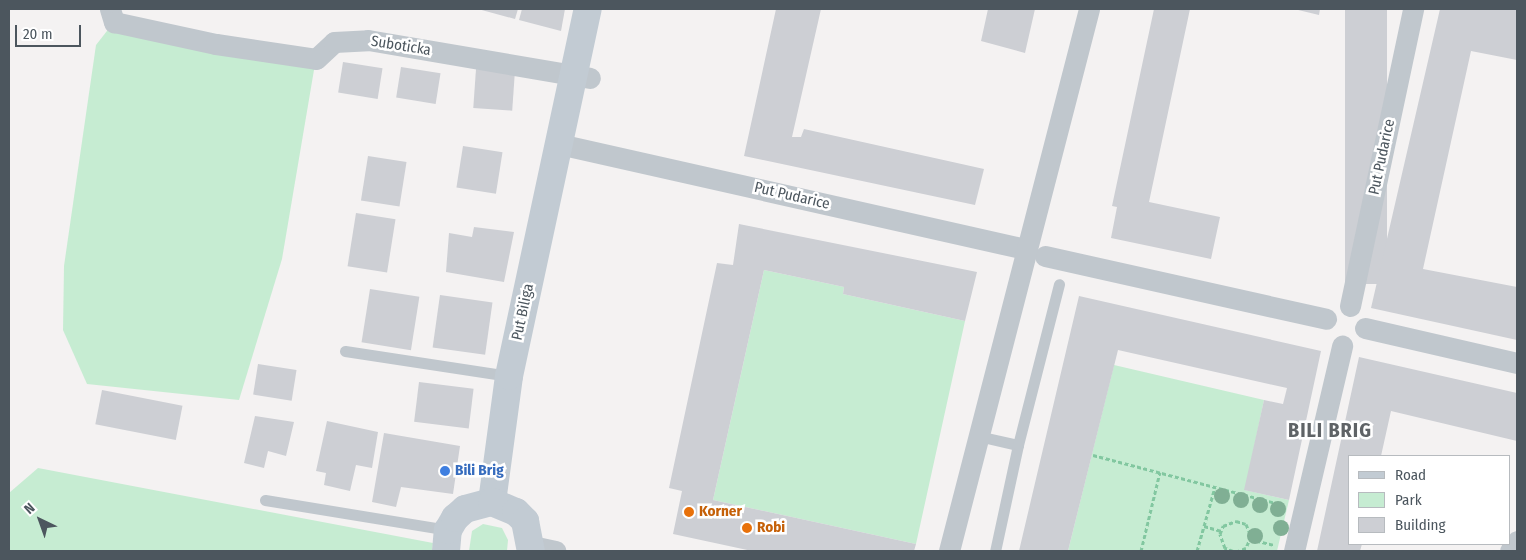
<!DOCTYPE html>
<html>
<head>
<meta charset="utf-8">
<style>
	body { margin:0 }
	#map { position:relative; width:1526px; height:560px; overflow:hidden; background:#f4f2f2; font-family:"Fira Sans Condensed",sans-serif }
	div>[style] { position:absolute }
	.green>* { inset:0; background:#c6ecd2 }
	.building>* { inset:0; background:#cdcfd4; transform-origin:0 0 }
	.path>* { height:3px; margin-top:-1.5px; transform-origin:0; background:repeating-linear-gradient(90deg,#82c7a0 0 4px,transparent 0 6.5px) }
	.lane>* { height:11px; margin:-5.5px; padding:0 5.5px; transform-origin:5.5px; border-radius:5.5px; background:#c0c7cd }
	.street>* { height:21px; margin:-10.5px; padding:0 10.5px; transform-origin:10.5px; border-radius:10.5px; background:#c0c7cd }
	.secondary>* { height:28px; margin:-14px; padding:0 14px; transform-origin:14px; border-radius:14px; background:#c2cbd3 }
	.trees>* { width:16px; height:16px; margin:-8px; border-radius:50%; background:#80af94 }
	.dots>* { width:14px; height:14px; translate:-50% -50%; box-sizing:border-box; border:2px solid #fff; border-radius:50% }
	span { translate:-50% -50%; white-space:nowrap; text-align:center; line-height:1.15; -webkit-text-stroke:5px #fff; paint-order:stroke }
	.street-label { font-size:15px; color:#4c565e }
	.shop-label { font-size:15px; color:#366cbe; font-weight:700 }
	.left { translate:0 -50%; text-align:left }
	.food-label { font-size:15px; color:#c56008; font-weight:700 }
	.district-label { font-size:20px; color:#5f6366; font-weight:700; letter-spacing:1px }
	.frame { position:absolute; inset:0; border:10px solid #4c565e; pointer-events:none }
	.legend { position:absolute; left:1348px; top:455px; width:162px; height:90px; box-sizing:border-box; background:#fff; border:1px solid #b7bbbf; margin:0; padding:6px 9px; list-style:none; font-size:15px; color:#4c565e }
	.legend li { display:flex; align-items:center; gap:10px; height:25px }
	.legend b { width:25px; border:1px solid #b7bbbf }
	.north { position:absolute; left:15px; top:495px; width:50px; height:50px; -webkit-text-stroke:4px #fff; paint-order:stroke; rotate:318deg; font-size:14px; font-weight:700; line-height:20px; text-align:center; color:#4c565e }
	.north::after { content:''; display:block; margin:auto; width:18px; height:22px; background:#4c565e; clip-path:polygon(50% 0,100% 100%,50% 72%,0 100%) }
	.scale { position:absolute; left:15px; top:25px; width:66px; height:22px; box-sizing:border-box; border:2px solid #4c565e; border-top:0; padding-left:6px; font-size:15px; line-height:18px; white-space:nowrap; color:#4c565e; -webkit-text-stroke:4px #fff; paint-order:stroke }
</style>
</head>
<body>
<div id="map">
	<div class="green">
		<div style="clip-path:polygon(114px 22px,315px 64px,282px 259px,239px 400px,87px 384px,63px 330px,64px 266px,96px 45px)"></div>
		<div style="clip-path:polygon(764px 270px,844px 287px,843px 294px,965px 321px,916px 544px,713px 500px)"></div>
		<div style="clip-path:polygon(1114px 365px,1264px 400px,1245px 490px,1289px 500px,1277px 551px,1068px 551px)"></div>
		<div style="clip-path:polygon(38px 468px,433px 543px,432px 551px,9px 551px,9px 493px)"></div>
		<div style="clip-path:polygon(483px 524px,502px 528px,508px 540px,507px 551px,469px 551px,472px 531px)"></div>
	</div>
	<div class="building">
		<div style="clip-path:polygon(478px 9px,518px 9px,515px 19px)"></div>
		<div style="clip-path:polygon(522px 9px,565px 9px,561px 31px,519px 20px)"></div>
		<div style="clip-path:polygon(776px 9px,821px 9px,792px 137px,801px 137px,804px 129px,984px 169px,975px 205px,744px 156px)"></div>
		<div style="clip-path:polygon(988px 9px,1035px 9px,1025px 53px,981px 41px)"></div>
		<div style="clip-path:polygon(1154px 9px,1190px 9px,1149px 202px,1220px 217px,1211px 259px,1111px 238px,1117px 207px,1112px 206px)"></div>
		<div style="clip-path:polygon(1294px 9px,1320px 9px,1319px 15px)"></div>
		<div style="left:1345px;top:9px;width:42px;height:275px"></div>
		<div style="clip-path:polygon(1440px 9px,1517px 9px,1517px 60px,1471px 51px,1423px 269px,1517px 287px,1517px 340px,1371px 308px)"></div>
		<div style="left:343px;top:62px;width:40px;height:31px;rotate:9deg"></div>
		<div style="left:401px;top:67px;width:40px;height:31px;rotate:9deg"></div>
		<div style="left:476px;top:69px;width:39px;height:39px;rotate:4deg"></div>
		<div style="left:463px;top:146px;width:40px;height:42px;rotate:9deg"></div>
		<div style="left:368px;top:156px;width:39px;height:45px;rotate:9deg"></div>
		<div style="left:356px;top:213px;width:40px;height:54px;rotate:9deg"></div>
		<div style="clip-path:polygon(739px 224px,977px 272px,965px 321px,843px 294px,844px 287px,764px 270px,713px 500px,916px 544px,914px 551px,752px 551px,673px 534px,682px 491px,669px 488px,717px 263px,733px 265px)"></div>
		<div style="clip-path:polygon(474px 227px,514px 232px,504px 282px,446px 272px,449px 233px,472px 237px)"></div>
		<div style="left:370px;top:289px;width:50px;height:54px;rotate:9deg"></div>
		<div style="left:440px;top:295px;width:53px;height:53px;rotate:8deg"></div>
		<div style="clip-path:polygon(1079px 296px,1321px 351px,1289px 500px,1244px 490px,1264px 400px,1283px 404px,1287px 388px,1118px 350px,1068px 551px,1019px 551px)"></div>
		<div style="clip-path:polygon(1359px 357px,1517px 393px,1517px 441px,1391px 411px,1381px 456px,1350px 456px,1350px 544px,1362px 544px,1360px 551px,1317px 551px)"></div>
		<div style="left:258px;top:364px;width:39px;height:31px;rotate:9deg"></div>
		<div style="left:419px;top:382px;width:55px;height:40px;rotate:7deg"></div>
		<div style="left:102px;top:390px;width:82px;height:35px;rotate:11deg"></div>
		<div style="clip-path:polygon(255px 416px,294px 422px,286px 456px,268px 451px,264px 468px,244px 463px)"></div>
		<div style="clip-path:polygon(327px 421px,378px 432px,372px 468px,356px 465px,350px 491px,324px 485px,326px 473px,316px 471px)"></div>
		<div style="clip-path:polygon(384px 433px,460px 446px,453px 494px,401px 487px,396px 507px,372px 502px)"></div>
	</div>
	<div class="path">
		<div style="left:1093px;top:455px;width:197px;rotate:14.7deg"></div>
		<div style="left:1204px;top:526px;width:18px;rotate:16deg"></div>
		<div style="left:1250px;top:539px;width:25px;rotate:14deg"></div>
		<div style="left:1141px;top:551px;width:81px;rotate:-76.5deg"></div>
		<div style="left:1197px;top:551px;width:66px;rotate:-74.3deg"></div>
		<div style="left:1233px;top:551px;width:9px;rotate:-159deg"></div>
		<div style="left:1225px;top:548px;width:15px;rotate:-110deg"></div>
		<div style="left:1220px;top:534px;width:9px;rotate:-69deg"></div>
		<div style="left:1223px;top:526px;width:14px;rotate:-21deg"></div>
		<div style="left:1236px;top:521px;width:10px;rotate:17deg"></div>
		<div style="left:1246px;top:524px;width:13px;rotate:67deg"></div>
		<div style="left:1251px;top:536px;width:13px;rotate:113deg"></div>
		<div style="left:1246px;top:548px;width:9px;rotate:159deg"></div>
	</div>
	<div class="lane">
		<div style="left:345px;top:351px;width:166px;rotate:8.7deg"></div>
		<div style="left:978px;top:436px;width:41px;rotate:12.7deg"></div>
		<div style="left:1018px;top:445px;width:108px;rotate:102.2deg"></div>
		<div style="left:1018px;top:445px;width:166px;rotate:-75.7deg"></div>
		<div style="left:265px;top:500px;width:185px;rotate:9.3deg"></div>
	</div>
	<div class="street">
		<div style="left:110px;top:9px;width:14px;rotate:73deg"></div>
		<div style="left:114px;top:22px;width:104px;rotate:12.2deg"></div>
		<div style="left:216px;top:44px;width:101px;rotate:8.5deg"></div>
		<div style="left:316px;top:59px;width:25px;rotate:-43deg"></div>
		<div style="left:334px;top:42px;width:34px;rotate:-3deg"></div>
		<div style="left:368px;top:40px;width:225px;rotate:9.7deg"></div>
		<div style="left:559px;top:144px;width:477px;rotate:12.7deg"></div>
		<div style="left:1045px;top:256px;width:288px;rotate:12.6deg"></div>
		<div style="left:1350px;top:306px;width:304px;rotate:-78deg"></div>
		<div style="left:1365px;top:328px;width:156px;rotate:13deg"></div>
		<div style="left:532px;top:546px;width:24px;rotate:12deg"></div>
		<div style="left:949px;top:551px;width:560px;rotate:-75.52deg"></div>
		<div style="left:1294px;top:551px;width:211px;rotate:-76.8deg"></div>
		<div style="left:1510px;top:551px;width:12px;rotate:-55deg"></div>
	</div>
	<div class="secondary">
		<div style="left:492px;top:502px;width:127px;rotate:-82.3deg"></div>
		<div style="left:509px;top:376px;width:375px;rotate:-77.9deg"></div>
		<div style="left:446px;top:551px;width:21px;rotate:-85deg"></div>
		<div style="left:448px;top:530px;width:14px;rotate:-60deg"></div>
		<div style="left:455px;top:518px;width:13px;rotate:-42deg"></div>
		<div style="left:465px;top:509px;width:28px;rotate:-15deg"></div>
		<div style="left:492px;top:502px;width:26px;rotate:23deg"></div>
		<div style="left:516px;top:512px;width:13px;rotate:45deg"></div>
		<div style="left:525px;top:521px;width:31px;rotate:79deg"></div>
	</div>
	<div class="trees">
		<div style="left:1222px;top:496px"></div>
		<div style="left:1241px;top:500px"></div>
		<div style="left:1260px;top:505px"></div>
		<div style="left:1278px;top:509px"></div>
		<div style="left:1281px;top:528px"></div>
		<div style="left:1255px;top:536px"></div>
	</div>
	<div class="dots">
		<div style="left:445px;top:471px;background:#3f7fe0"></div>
		<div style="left:689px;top:512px;background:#e8710a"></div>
		<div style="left:747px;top:528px;background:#e8710a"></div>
	</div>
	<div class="street-label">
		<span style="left:401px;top:46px;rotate:9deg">Suboticka</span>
		<span style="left:1382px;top:157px;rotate:-78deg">Put Pudarice</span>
		<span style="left:792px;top:196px;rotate:13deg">Put Pudarice</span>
		<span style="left:523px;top:312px;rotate:-78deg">Put Biliga</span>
	</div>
	<div class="shop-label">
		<span class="left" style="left:455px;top:471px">Bili Brig</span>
	</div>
	<div class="food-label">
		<span class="left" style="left:699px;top:512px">Korner</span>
		<span class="left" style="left:757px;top:528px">Robi</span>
	</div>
	<div class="district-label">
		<span style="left:1330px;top:430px">BILI BRIG</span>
	</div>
	<div class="frame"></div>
	<ul class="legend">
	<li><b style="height:6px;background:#c2cbd3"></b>Road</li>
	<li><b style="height:14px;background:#c6ecd2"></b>Park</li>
	<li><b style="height:14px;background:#cdcfd4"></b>Building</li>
	</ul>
	<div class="north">N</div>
	<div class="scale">20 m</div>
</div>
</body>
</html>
